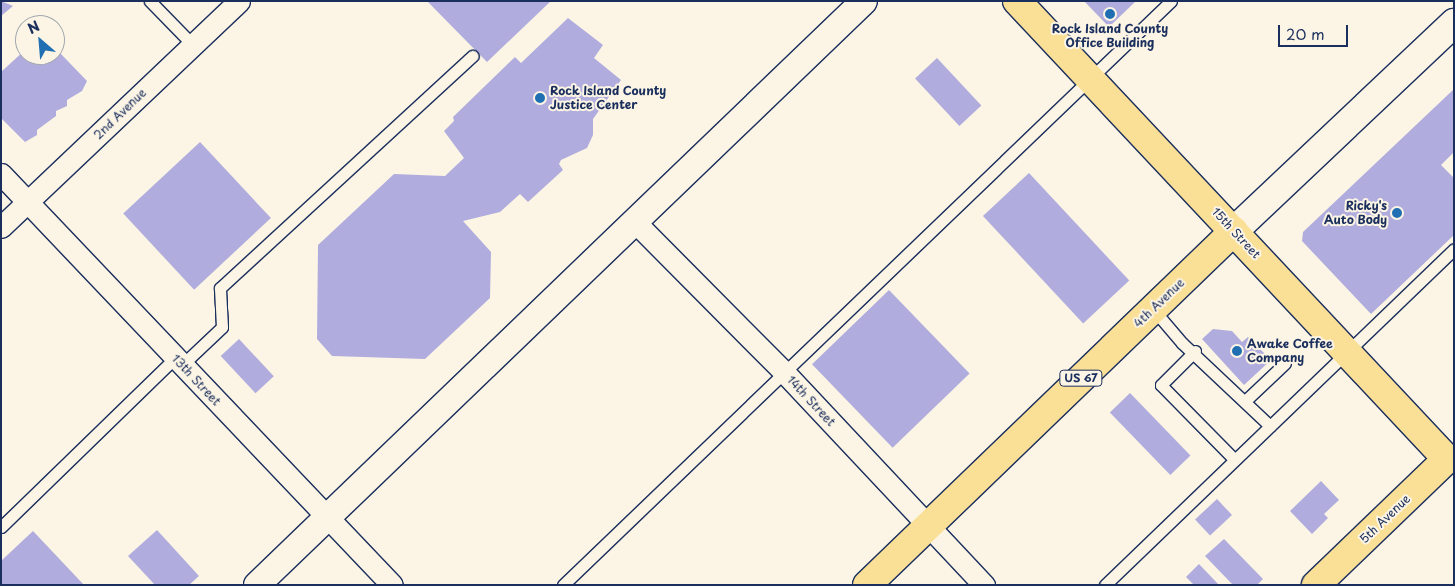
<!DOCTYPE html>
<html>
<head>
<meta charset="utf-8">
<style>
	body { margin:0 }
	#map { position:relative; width:1455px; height:586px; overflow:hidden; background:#fcf5e5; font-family:"Playpen Sans",sans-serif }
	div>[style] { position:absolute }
	.building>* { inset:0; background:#b0adde; transform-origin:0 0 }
	.roads { filter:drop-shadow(1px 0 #1b2f5e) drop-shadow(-1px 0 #1b2f5e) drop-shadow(0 1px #1b2f5e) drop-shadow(0 -1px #1b2f5e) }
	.service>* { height:11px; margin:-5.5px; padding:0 5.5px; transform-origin:5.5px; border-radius:5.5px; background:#fcf5e5 }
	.minor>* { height:21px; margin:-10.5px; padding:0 10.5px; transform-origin:10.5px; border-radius:10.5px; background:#fcf5e5 }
	.tertiary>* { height:26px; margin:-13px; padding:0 13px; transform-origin:13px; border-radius:13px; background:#fcf5e5 }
	.secondary>* { height:28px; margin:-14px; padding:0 14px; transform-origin:14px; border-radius:14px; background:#fcf5e5 }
	.primary>* { height:28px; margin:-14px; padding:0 14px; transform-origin:14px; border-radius:14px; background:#fadf96 }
	.dots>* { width:14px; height:14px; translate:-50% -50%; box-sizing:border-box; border:2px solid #fcf5e5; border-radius:50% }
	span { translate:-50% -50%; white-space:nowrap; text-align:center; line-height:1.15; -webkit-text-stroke:4px #fcf5e5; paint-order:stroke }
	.shield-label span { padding:1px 4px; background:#fcf5e5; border:1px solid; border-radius:4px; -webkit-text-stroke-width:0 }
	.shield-label { font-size:11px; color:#1b2f5e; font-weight:700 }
	.poi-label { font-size:12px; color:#1b2f5e; font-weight:700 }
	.left { translate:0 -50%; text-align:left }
	.right { translate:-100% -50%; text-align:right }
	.street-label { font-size:12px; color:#1b2f5e }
	.frame { position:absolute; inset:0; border:2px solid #1b2f5e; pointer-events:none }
	.north { position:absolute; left:15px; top:15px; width:50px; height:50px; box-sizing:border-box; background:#fcf5e5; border:1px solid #a2a6af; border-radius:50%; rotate:333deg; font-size:14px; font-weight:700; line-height:20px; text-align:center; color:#1b2f5e }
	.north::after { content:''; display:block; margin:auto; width:18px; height:22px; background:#1f6fb2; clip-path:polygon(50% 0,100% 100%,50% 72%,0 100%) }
	.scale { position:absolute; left:1278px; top:25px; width:70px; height:22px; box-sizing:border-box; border:2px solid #1b2f5e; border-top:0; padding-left:6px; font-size:15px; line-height:18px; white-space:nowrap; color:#1b2f5e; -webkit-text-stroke:4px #fcf5e5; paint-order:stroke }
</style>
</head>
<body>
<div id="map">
	<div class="building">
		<div style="clip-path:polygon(1px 1px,13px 6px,1px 16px)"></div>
		<div style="clip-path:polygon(427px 1px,551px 1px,487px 62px)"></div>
		<div style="clip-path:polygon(1084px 1px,1136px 1px,1109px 27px)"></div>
		<div style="clip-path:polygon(568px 18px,603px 45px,594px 58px,621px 80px,593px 119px,593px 135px,587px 148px,561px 160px,559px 164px,563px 170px,528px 202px,520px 194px,500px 212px,463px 221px,491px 252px,490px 298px,425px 359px,332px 356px,317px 339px,318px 245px,394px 174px,445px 176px,464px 158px,444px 131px,454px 121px,453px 117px,515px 57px,521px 63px)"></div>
		<div style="clip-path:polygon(25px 50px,25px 55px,61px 54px,87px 81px,82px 91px,67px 100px,67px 106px,56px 111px,56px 116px,37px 130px,37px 135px,25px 142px,1px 118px,1px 72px)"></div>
		<div style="left:937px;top:58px;width:65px;height:30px;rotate:47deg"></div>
		<div style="clip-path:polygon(1454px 89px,1454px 152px,1441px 165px,1454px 178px,1454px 235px,1371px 314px,1302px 241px,1303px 232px)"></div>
		<div style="left:200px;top:142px;width:104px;height:105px;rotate:47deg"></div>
		<div style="left:1029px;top:173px;width:147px;height:63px;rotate:47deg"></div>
		<div style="left:889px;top:290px;width:116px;height:107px;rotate:46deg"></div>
		<div style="clip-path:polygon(1213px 329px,1232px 331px,1242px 342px,1248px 337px,1271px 360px,1244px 385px,1202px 339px)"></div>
		<div style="left:239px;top:339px;width:51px;height:25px;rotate:47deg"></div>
		<div style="left:1130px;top:393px;width:87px;height:28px;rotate:46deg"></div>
		<div style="clip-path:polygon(1321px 481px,1339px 500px,1324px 514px,1328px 518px,1312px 534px,1290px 511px)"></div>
		<div style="left:1217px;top:499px;width:22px;height:30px;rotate:47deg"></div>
		<div style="clip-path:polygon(157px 530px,199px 576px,189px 585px,155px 585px,128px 556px)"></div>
		<div style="clip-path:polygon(33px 531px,84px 585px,1px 585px,1px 561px)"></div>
		<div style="clip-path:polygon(1224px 539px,1263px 579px,1257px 585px,1233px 585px,1205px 556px)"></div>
		<div style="clip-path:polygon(1199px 564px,1219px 585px,1194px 585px,1186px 577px)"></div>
	</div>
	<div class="roads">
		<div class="service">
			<div style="left:150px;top:1px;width:62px;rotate:45.7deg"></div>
			<div style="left:1153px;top:309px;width:45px;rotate:49.5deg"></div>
			<div style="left:1182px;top:343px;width:121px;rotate:43.3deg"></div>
			<div style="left:1195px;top:351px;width:48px;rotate:135deg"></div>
			<div style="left:1161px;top:385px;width:104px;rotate:45.4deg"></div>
			<div style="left:182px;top:365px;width:55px;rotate:-43.5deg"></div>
			<div style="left:222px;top:327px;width:39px;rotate:-93deg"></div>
			<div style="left:220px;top:288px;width:343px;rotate:-42.6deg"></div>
			<div style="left:1245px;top:401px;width:55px;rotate:-43.5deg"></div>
			<div style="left:1px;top:527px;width:243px;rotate:-44.2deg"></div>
			<div style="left:563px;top:585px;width:843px;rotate:-43.85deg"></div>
			<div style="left:1105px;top:585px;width:484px;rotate:-43.9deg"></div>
		</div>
		<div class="minor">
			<div style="left:1px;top:174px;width:567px;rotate:46.43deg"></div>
			<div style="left:634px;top:221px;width:211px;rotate:45.2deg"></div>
			<div style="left:783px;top:371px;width:294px;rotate:46.8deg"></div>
			<div style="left:1px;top:227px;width:328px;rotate:-43.5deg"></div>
		</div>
		<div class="tertiary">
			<div style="left:257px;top:585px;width:842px;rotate:-43.89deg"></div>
		</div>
		<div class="secondary">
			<div style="left:1234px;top:231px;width:303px;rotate:-43.4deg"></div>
		</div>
		<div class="primary">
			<div style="left:1017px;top:1px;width:628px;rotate:46.81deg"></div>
			<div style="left:1447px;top:459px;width:182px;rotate:136.1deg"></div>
			<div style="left:867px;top:585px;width:510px;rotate:-43.97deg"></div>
		</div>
	</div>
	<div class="dots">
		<div style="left:1110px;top:14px;background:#1f6fb2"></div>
		<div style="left:540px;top:98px;background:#1f6fb2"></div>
		<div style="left:1397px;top:213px;background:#1f6fb2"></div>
		<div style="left:1237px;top:351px;background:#1f6fb2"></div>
	</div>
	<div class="shield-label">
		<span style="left:1081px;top:378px">US 67</span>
	</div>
	<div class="poi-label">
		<span style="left:1110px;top:36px">Rock Island County<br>Office Building</span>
		<span class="left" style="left:550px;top:98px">Rock Island County<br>Justice Center</span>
		<span class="right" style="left:1387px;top:213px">Ricky's<br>Auto Body</span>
		<span class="left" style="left:1247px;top:351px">Awake Coffee<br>Company</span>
	</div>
	<div class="street-label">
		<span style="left:120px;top:114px;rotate:-44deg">2nd Avenue</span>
		<span style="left:1236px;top:233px;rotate:47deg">15th Street</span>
		<span style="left:1159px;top:303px;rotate:-44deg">4th Avenue</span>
		<span style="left:196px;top:380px;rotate:47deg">13th Street</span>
		<span style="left:811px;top:401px;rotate:47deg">14th Street</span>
		<span style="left:1385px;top:519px;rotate:-44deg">5th Avenue</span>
	</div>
	<div class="frame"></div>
	<div class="north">N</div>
	<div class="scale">20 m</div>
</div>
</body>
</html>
